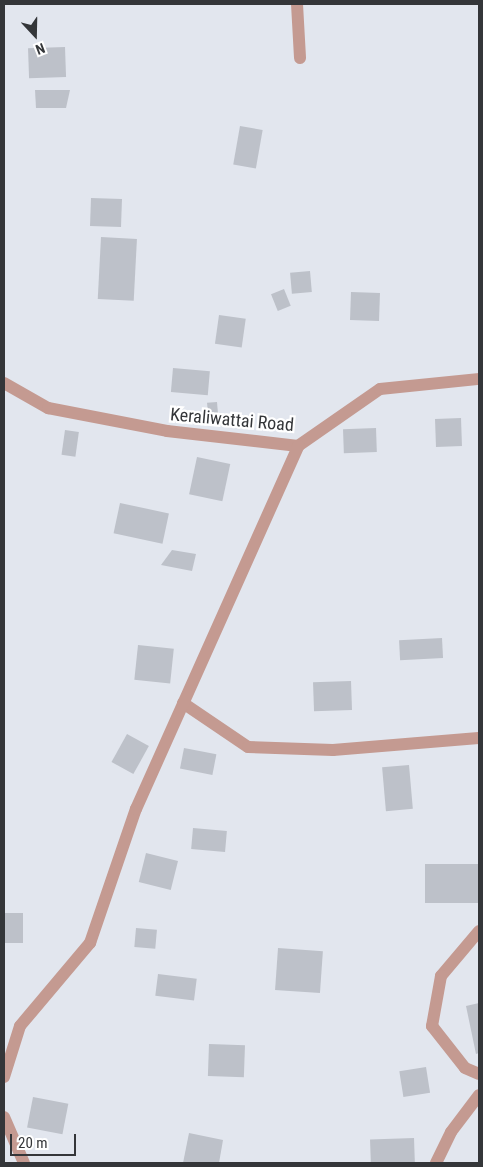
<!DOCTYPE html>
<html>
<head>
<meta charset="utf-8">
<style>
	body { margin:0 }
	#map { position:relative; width:483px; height:1167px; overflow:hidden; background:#e2e6ee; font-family:"Roboto Condensed",sans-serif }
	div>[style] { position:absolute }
	.building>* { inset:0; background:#bdc1c9; transform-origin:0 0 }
	.minor>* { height:12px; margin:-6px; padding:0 6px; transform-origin:6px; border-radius:6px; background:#c49a91 }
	span { translate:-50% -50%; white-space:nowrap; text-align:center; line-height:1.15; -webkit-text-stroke:4.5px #fff; paint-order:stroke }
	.street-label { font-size:18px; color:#343639 }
	.frame { position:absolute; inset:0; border:5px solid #343639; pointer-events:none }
	.north { position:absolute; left:10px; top:10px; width:50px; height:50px; -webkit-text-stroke:4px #fff; paint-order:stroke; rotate:159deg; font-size:14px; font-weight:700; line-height:20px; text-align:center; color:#343639 }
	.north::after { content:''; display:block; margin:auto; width:18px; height:22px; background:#343639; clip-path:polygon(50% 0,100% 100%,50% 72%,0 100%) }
	.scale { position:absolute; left:10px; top:1134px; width:66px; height:22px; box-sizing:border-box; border:2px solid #343639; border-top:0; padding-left:6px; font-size:15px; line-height:18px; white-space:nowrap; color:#343639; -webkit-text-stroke:4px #fff; paint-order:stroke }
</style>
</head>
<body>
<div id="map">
	<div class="building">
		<div style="left:65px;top:47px;width:30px;height:37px;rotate:88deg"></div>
		<div style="clip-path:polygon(35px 90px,70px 90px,66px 108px,36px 108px)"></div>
		<div style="left:240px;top:126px;width:23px;height:39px;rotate:10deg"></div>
		<div style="left:91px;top:198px;width:31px;height:28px;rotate:2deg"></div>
		<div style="left:101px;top:237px;width:36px;height:62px;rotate:3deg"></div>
		<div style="left:310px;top:271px;width:21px;height:20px;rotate:85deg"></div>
		<div style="left:284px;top:289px;width:18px;height:14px;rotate:68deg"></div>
		<div style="left:351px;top:292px;width:29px;height:28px;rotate:2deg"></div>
		<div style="left:219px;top:315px;width:27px;height:29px;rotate:8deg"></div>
		<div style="left:173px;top:368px;width:37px;height:24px;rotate:5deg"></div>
		<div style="left:217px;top:402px;width:12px;height:10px;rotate:85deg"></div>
		<div style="left:461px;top:418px;width:28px;height:26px;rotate:88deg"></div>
		<div style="left:376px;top:428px;width:24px;height:33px;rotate:88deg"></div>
		<div style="left:65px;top:430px;width:14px;height:25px;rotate:8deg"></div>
		<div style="left:197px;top:457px;width:34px;height:38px;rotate:12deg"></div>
		<div style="left:120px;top:503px;width:50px;height:31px;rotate:12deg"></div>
		<div style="clip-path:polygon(172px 550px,196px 554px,192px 571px,161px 565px)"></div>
		<div style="left:442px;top:638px;width:20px;height:43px;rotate:87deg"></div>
		<div style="left:138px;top:645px;width:36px;height:35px;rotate:6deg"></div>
		<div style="left:351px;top:681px;width:29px;height:38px;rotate:88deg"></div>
		<div style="left:127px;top:734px;width:25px;height:32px;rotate:29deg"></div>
		<div style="left:184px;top:748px;width:33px;height:21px;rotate:11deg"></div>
		<div style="left:409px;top:765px;width:44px;height:27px;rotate:85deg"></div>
		<div style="left:193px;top:828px;width:34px;height:21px;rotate:5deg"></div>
		<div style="left:146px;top:853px;width:33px;height:30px;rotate:14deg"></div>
		<div style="left:479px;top:864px;width:39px;height:54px;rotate:90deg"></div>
		<div style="left:4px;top:913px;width:19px;height:30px"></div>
		<div style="left:136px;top:928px;width:21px;height:19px;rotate:5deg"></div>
		<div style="left:278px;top:948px;width:45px;height:42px;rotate:4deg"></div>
		<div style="left:158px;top:974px;width:39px;height:22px;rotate:7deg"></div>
		<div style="clip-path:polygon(479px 1003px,479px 1053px,476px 1054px,466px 1006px)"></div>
		<div style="left:209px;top:1044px;width:36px;height:32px;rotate:2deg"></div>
		<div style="left:426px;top:1067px;width:26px;height:27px;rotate:81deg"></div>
		<div style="left:33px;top:1097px;width:36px;height:31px;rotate:11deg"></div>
		<div style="clip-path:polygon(189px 1133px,223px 1140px,219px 1163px,183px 1163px)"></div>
		<div style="left:414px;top:1138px;width:25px;height:44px;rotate:88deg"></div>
	</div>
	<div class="minor">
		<div style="left:297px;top:4px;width:54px;rotate:86.8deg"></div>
		<div style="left:4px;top:383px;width:51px;rotate:29.6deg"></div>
		<div style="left:48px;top:408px;width:121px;rotate:10.9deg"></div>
		<div style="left:167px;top:431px;width:132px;rotate:6.5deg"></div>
		<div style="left:298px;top:446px;width:100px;rotate:-34.8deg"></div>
		<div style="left:380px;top:389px;width:100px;rotate:-5.8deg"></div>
		<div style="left:183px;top:703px;width:78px;rotate:34.1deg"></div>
		<div style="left:248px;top:747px;width:85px;rotate:2deg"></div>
		<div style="left:333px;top:750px;width:146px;rotate:-4.7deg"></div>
		<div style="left:479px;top:931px;width:59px;rotate:130.2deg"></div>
		<div style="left:441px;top:976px;width:51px;rotate:100.2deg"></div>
		<div style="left:432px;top:1026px;width:53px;rotate:51.8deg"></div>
		<div style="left:465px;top:1068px;width:15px;rotate:23deg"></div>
		<div style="left:4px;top:1077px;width:53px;rotate:-72.6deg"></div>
		<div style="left:20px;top:1026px;width:109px;rotate:-49.9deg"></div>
		<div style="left:90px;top:943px;width:142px;rotate:-71.1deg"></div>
		<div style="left:136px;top:809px;width:398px;rotate:-65.9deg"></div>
		<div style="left:4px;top:1117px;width:50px;rotate:66.5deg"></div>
		<div style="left:436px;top:1163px;width:34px;rotate:-64deg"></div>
		<div style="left:451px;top:1132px;width:46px;rotate:-52.9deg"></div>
	</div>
	<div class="street-label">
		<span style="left:232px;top:420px;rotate:5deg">Keraliwattai Road</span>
	</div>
	<div class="frame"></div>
	<div class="north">N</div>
	<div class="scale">20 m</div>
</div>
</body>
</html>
